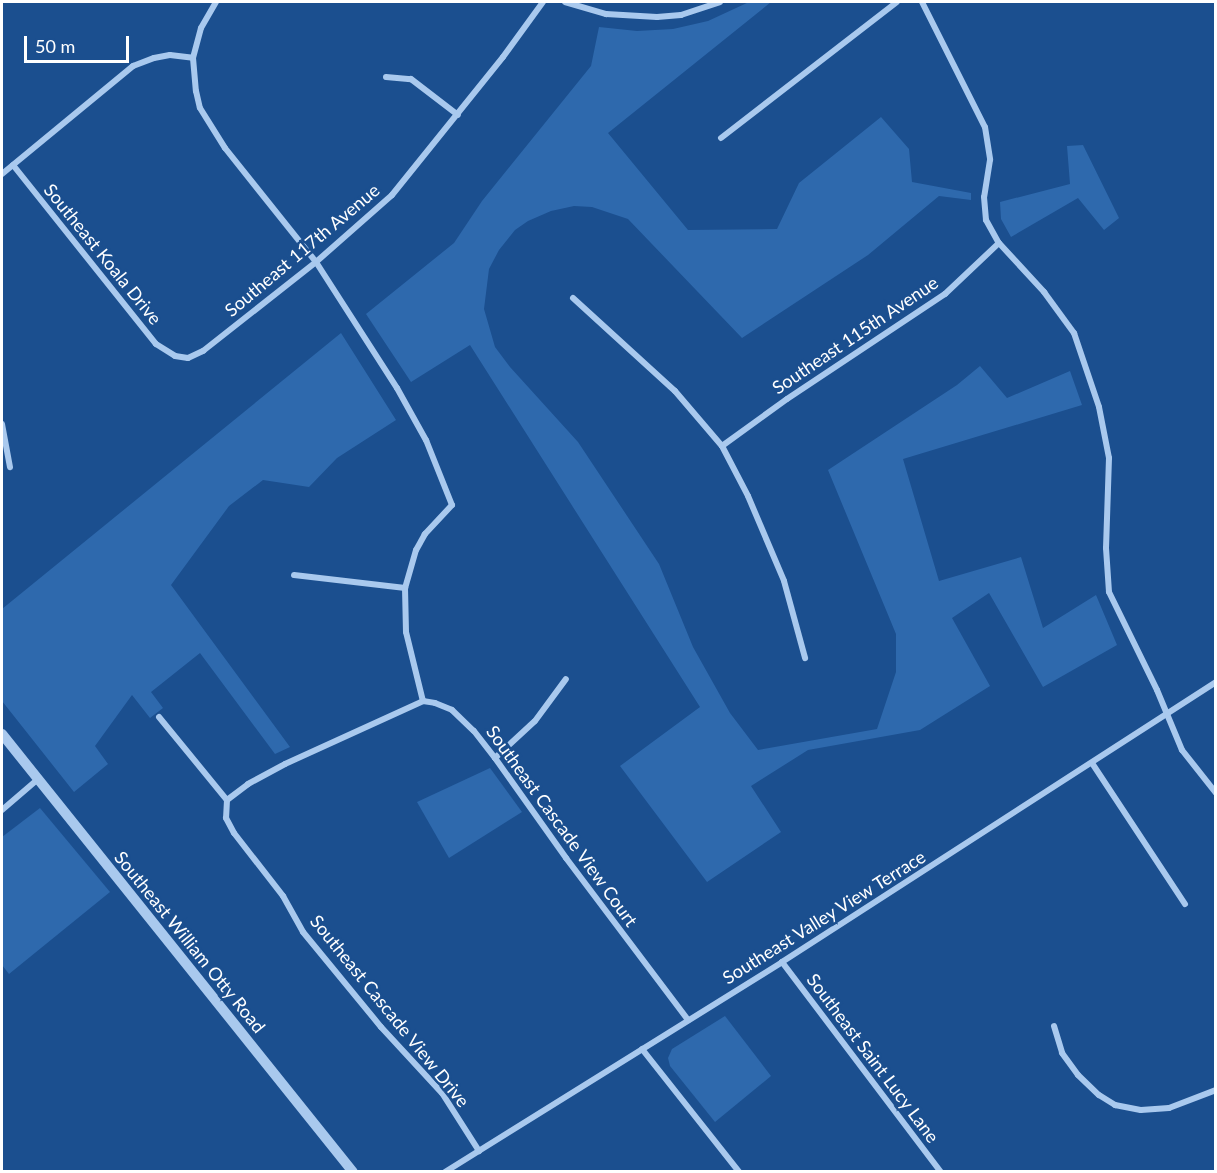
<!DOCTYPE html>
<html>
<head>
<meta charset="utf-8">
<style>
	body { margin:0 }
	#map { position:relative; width:1217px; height:1173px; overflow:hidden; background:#1b4f8f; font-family:Lato,sans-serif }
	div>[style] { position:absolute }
	.green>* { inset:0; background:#2e69ad }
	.minor>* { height:6px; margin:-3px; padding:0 3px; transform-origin:3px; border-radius:3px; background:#a9c9ee }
	.tertiary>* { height:10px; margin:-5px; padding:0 5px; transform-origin:5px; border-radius:5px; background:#a9c9ee }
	span { translate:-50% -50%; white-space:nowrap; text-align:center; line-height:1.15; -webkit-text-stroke:5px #1b4f8f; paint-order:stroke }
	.street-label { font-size:18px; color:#fff }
	.frame { position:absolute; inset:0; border:3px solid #fff; pointer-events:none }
	.scale { position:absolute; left:24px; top:36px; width:105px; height:27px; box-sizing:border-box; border:3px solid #fff; border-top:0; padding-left:8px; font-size:18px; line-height:21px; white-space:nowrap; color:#fff; -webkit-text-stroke:4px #1b4f8f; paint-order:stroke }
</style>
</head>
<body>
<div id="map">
	<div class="green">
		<div style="clip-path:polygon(749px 2px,771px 2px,608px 133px,688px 230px,777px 229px,799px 183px,881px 117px,909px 149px,912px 182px,971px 193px,971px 200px,939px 196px,868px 255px,742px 338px,628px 219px,592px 207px,574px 206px,551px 211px,528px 221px,515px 230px,499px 250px,489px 269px,484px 309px,495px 347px,510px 367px,578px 442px,659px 564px,693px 647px,730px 713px,758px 750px,877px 729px,896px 672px,896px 634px,828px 470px,957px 385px,980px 366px,1007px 398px,1070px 371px,1082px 405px,903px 459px,939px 581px,1021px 557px,1043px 628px,1096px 595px,1117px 645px,1043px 687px,989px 593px,952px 618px,990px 686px,920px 730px,808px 750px,751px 786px,781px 832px,707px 882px,620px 766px,700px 707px,470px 345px,411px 382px,366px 314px,454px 243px,482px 201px,591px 66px,599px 27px,637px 31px,673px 29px,708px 21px)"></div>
		<div style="clip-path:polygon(1083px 145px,1119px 218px,1104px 230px,1078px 198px,1011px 237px,1001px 219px,1000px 202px,1070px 184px,1067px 146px)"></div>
		<div style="clip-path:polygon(341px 333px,396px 420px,337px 458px,309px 487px,263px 480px,229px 506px,171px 585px,290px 747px,275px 754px,200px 653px,151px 692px,163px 708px,150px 718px,132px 695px,95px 746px,108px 764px,74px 792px,2px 701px,2px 609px)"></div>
		<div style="clip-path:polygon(490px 768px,522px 812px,449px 858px,417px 802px)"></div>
		<div style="clip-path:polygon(40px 808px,110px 892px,9px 974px,2px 965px,2px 837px)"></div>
		<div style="clip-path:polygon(725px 1016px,771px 1076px,715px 1122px,670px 1066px,668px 1058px,672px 1049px)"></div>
	</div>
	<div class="minor">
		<div style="left:216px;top:2px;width:30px;rotate:120deg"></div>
		<div style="left:201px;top:28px;width:31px;rotate:105deg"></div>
		<div style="left:193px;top:58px;width:33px;rotate:85deg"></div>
		<div style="left:196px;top:91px;width:17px;rotate:77deg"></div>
		<div style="left:200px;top:108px;width:47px;rotate:58deg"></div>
		<div style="left:225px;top:148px;width:146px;rotate:51.4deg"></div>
		<div style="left:316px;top:262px;width:150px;rotate:57.3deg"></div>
		<div style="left:397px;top:388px;width:60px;rotate:60.9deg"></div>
		<div style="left:426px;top:440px;width:70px;rotate:68.2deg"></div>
		<div style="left:452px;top:505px;width:40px;rotate:133deg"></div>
		<div style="left:425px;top:534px;width:18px;rotate:119deg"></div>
		<div style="left:416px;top:550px;width:40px;rotate:106deg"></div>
		<div style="left:405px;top:588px;width:44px;rotate:88.7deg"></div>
		<div style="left:406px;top:632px;width:71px;rotate:76.2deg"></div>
		<div style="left:565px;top:2px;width:43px;rotate:16.3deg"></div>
		<div style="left:606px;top:14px;width:51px;rotate:3.4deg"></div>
		<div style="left:657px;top:17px;width:24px;rotate:-5deg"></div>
		<div style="left:681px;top:15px;width:41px;rotate:-18.4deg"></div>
		<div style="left:922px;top:2px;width:140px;rotate:63.3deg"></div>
		<div style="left:985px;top:127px;width:33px;rotate:81deg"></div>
		<div style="left:990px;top:160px;width:37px;rotate:99deg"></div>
		<div style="left:984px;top:197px;width:23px;rotate:85deg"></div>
		<div style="left:986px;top:220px;width:26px;rotate:61deg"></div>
		<div style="left:999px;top:243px;width:67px;rotate:47.4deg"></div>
		<div style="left:1044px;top:292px;width:51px;rotate:53.8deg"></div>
		<div style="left:1074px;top:333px;width:78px;rotate:71.3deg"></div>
		<div style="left:1099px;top:407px;width:52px;rotate:78.9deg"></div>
		<div style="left:1109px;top:458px;width:90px;rotate:91.9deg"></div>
		<div style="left:1106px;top:548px;width:44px;rotate:86.1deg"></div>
		<div style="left:1109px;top:592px;width:109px;rotate:63.9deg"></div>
		<div style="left:1157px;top:690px;width:65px;rotate:67.4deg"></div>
		<div style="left:1182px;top:750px;width:55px;rotate:51.7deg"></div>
		<div style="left:386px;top:77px;width:25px;rotate:5deg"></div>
		<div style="left:411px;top:79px;width:59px;rotate:37.5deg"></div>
		<div style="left:721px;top:138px;width:222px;rotate:-37.7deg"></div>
		<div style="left:13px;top:165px;width:229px;rotate:51.4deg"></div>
		<div style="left:156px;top:344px;width:22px;rotate:32deg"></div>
		<div style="left:175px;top:356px;width:13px;rotate:9deg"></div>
		<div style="left:188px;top:358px;width:17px;rotate:-25deg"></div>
		<div style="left:203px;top:351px;width:144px;rotate:-38.2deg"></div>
		<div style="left:316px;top:262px;width:101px;rotate:-41.4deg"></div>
		<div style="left:392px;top:195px;width:177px;rotate:-51.2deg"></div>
		<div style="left:503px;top:57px;width:68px;rotate:-54deg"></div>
		<div style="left:2px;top:174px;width:170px;rotate:-39.5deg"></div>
		<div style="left:133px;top:66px;width:22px;rotate:-21deg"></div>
		<div style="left:154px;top:58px;width:16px;rotate:-11deg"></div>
		<div style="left:170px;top:55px;width:23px;rotate:7deg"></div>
		<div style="left:573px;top:298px;width:138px;rotate:42.4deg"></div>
		<div style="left:675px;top:391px;width:72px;rotate:49.5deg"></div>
		<div style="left:722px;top:446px;width:56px;rotate:62.5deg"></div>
		<div style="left:748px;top:496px;width:92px;rotate:67deg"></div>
		<div style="left:784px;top:581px;width:80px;rotate:74.7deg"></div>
		<div style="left:2px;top:424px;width:44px;rotate:79.5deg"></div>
		<div style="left:722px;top:446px;width:80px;rotate:-35.9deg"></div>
		<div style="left:787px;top:399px;width:190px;rotate:-33.6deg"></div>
		<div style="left:945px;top:294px;width:74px;rotate:-43.4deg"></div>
		<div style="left:294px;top:575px;width:112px;rotate:6.7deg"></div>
		<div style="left:159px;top:717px;width:107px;rotate:50.7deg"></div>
		<div style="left:495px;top:758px;width:54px;rotate:-42.8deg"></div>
		<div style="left:535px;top:721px;width:52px;rotate:-53.6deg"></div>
		<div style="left:1092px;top:763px;width:169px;rotate:56.6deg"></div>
		<div style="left:227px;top:800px;width:26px;rotate:-37deg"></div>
		<div style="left:248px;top:784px;width:42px;rotate:-28.4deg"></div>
		<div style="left:285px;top:764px;width:152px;rotate:-24.5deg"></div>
		<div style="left:423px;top:701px;width:12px;rotate:9deg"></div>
		<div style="left:435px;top:703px;width:18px;rotate:22deg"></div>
		<div style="left:452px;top:710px;width:30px;rotate:44deg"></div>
		<div style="left:474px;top:731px;width:34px;rotate:52deg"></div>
		<div style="left:495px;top:758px;width:123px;rotate:54.6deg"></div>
		<div style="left:566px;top:858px;width:203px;rotate:53deg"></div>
		<div style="left:227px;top:800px;width:18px;rotate:93deg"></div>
		<div style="left:226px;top:818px;width:17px;rotate:62deg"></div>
		<div style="left:234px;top:833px;width:80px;rotate:52.1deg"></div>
		<div style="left:283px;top:896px;width:41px;rotate:60.9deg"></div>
		<div style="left:303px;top:932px;width:123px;rotate:50.6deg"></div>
		<div style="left:381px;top:1027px;width:90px;rotate:47.3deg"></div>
		<div style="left:442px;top:1093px;width:69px;rotate:57.5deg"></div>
		<div style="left:2px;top:810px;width:46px;rotate:-40.6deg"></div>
		<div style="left:782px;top:962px;width:263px;rotate:52.9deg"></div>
		<div style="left:1054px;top:1026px;width:28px;rotate:73deg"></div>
		<div style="left:1062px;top:1053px;width:27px;rotate:54deg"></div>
		<div style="left:1078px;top:1075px;width:29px;rotate:44deg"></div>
		<div style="left:1099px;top:1095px;width:19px;rotate:32deg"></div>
		<div style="left:1115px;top:1105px;width:26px;rotate:11deg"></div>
		<div style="left:1141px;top:1110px;width:28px;rotate:-4deg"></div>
		<div style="left:1169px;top:1108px;width:50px;rotate:-21deg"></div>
		<div style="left:642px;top:1049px;width:157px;rotate:51.7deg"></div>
		<div style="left:445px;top:1172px;width:397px;rotate:-31.9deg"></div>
		<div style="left:782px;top:962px;width:516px;rotate:-32.83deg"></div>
	</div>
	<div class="tertiary">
		<div style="left:2px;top:734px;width:561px;rotate:51.29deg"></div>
	</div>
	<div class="street-label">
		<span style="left:302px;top:250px;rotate:-40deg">Southeast 117th Avenue</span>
		<span style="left:103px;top:254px;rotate:51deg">Southeast Koala Drive</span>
		<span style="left:855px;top:335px;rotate:-34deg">Southeast 115th Avenue</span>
		<span style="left:562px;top:826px;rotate:54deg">Southeast Cascade View Court</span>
		<span style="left:824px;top:917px;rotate:-32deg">Southeast Valley View Terrace</span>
		<span style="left:190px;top:942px;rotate:51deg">Southeast William Otty Road</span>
		<span style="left:390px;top:1011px;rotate:51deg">Southeast Cascade View Drive</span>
		<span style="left:873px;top:1058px;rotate:53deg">Southeast Saint Lucy Lane</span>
	</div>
	<div class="frame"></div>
	<div class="scale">50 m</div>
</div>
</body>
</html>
